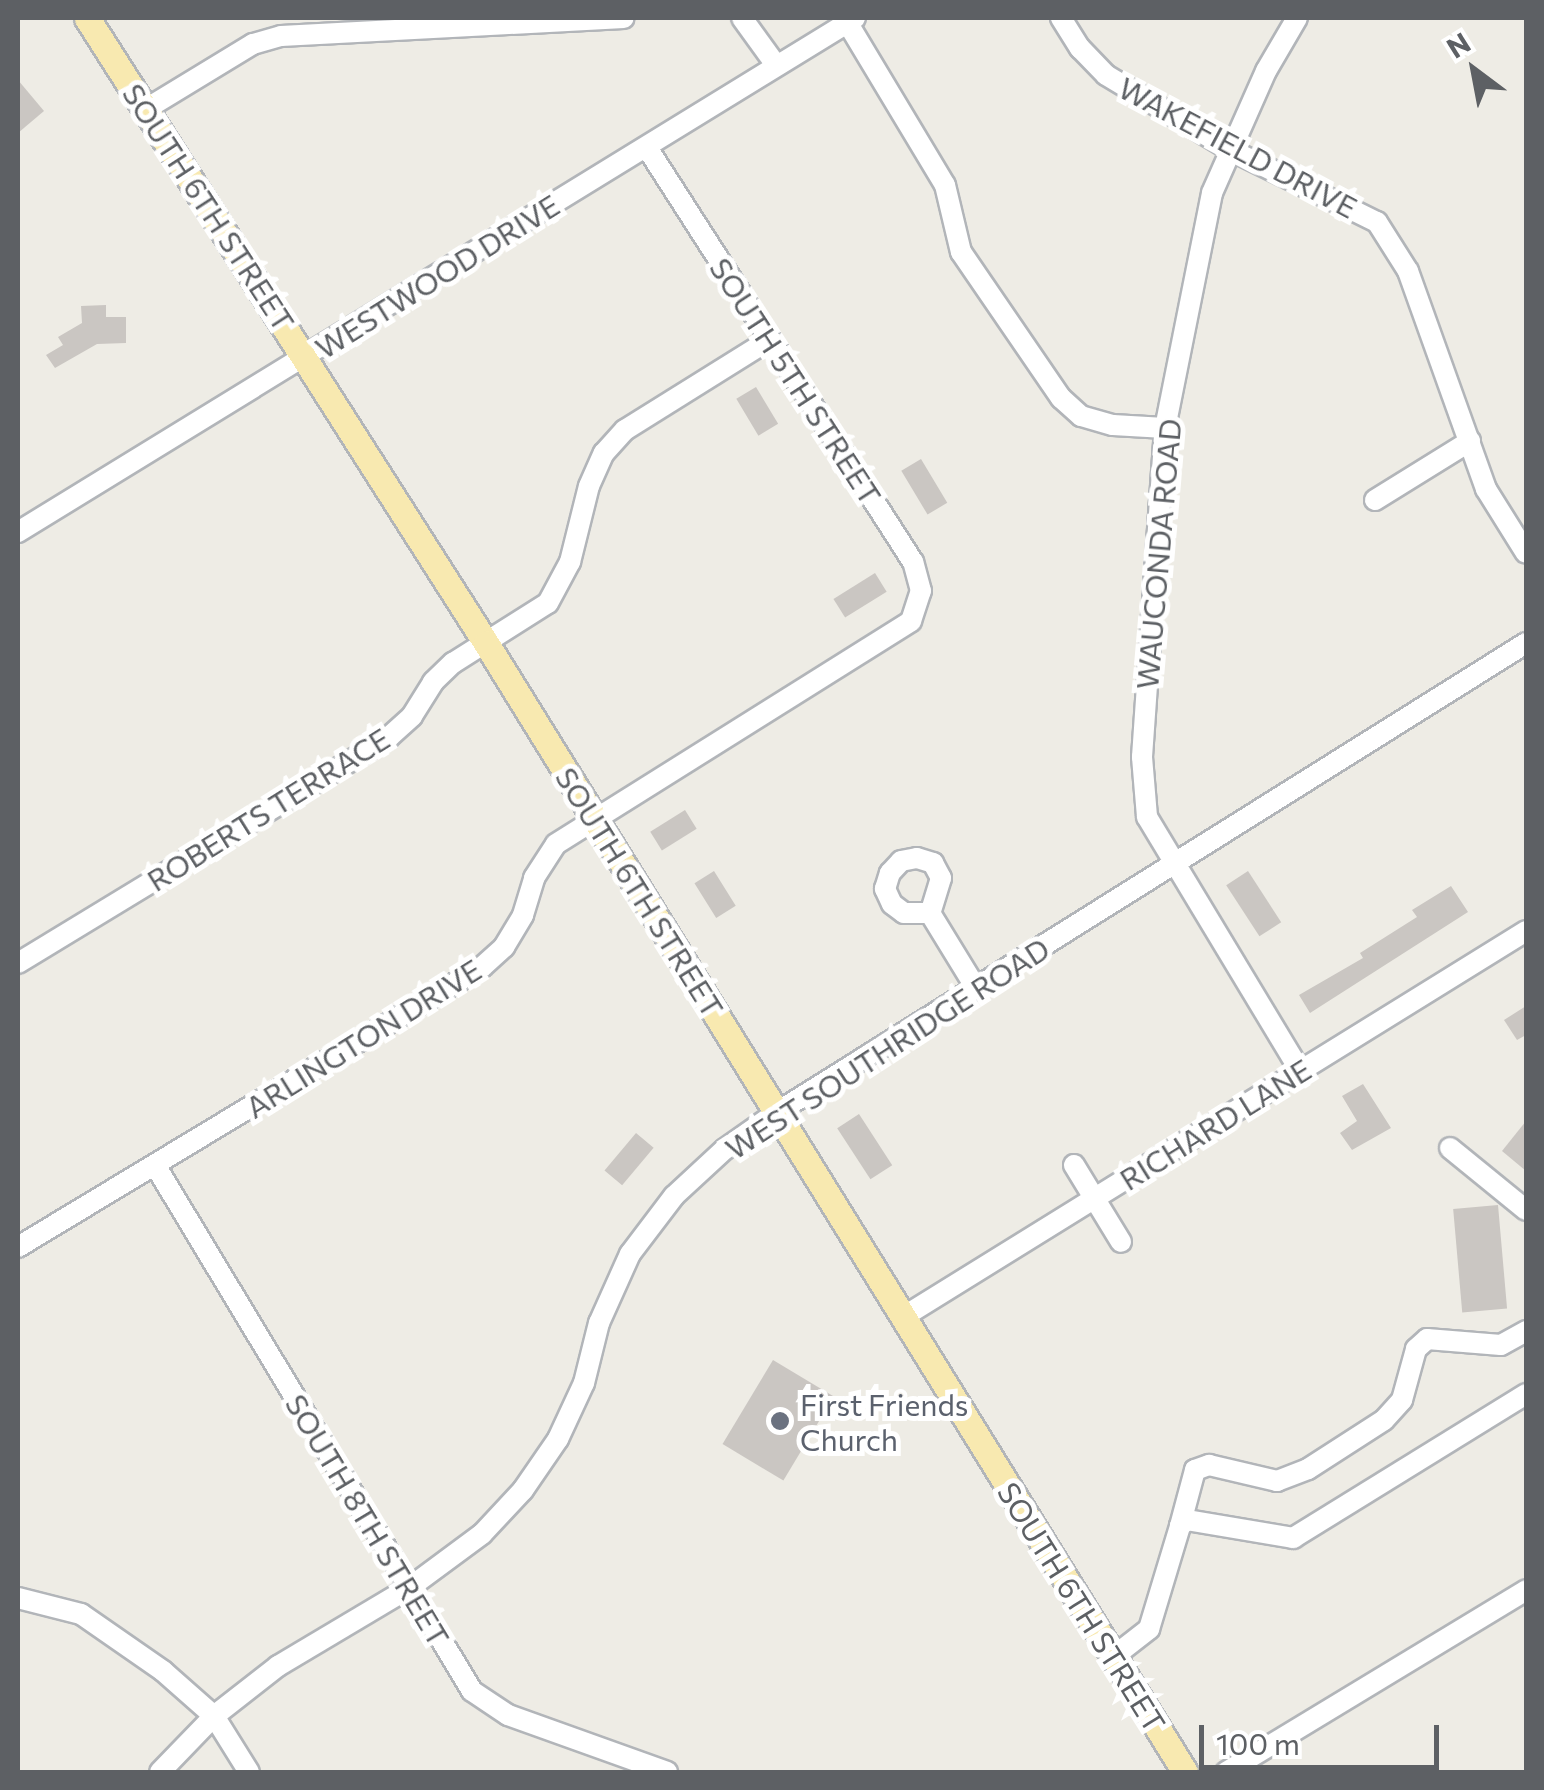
<!DOCTYPE html>
<html>
<head>
<meta charset="utf-8">
<style>
	body { margin:0 }
	#map { position:relative; width:1544px; height:1790px; overflow:hidden; background:#eeece5; font-family:Commissioner,sans-serif }
	div>[style] { position:absolute }
	.building>* { inset:0; background:#cac6c2; transform-origin:0 0 }
	.roads { filter:drop-shadow(2px 0 #b2b5b9) drop-shadow(-2px 0 #b2b5b9) drop-shadow(0 2px #b2b5b9) drop-shadow(0 -2px #b2b5b9) }
	.minor>* { height:20px; margin:-10px; padding:0 10px; transform-origin:10px; border-radius:10px; background:#fff }
	.major>* { height:25px; margin:-12.5px; padding:0 12.5px; transform-origin:12.5px; border-radius:12.5px; background:#f8e9b0 }
	.dots>* { width:28px; height:28px; translate:-50% -50%; box-sizing:border-box; border:5px solid #fff; border-radius:50% }
	span { translate:-50% -50%; white-space:nowrap; text-align:center; line-height:1.15; -webkit-text-stroke:10px #fff; paint-order:stroke }
	.street-label { font-size:30px; color:#5d6064 }
	.worship-label { font-size:30px; color:#5b616d }
	.left { translate:0 -50%; text-align:left }
	.frame { position:absolute; inset:0; border:20px solid #5d6064; pointer-events:none }
	.north { position:absolute; left:1424px; top:20px; width:100px; height:100px; -webkit-text-stroke:8px #fff; paint-order:stroke; rotate:328deg; font-size:28px; font-weight:700; line-height:40px; text-align:center; color:#5d6064 }
	.north::after { content:''; display:block; margin:auto; width:35px; height:45px; background:#5d6064; clip-path:polygon(50% 0,100% 100%,50% 72%,0 100%) }
	.scale { position:absolute; left:1199px; top:1725px; width:240px; height:45px; box-sizing:border-box; border:5px solid #5d6064; border-top:0; padding-left:12px; font-size:30px; line-height:35px; white-space:nowrap; color:#5d6064; -webkit-text-stroke:8px #fff; paint-order:stroke }
</style>
</head>
<body>
<div id="map">
	<div class="building">
		<div style="clip-path:polygon(18px 80px,44px 111px,18px 133px)"></div>
		<div style="clip-path:polygon(106px 305px,106px 317px,126px 317px,126px 343px,97px 344px,55px 368px,46px 355px,63px 345px,58px 337px,82px 323px,81px 306px)"></div>
		<div style="left:756px;top:387px;width:43px;height:23px;rotate:59deg"></div>
		<div style="left:921px;top:459px;width:51px;height:23px;rotate:59deg"></div>
		<div style="left:875px;top:573px;width:22px;height:49px;rotate:58deg"></div>
		<div style="left:685px;top:810px;width:22px;height:41px;rotate:58deg"></div>
		<div style="left:714px;top:871px;width:41px;height:23px;rotate:58deg"></div>
		<div style="left:1248px;top:871px;width:61px;height:26px;rotate:57deg"></div>
		<div style="clip-path:polygon(1451px 886px,1468px 912px,1310px 1013px,1299px 995px,1363px 958px,1360px 953px,1417px 917px,1412px 910px)"></div>
		<div style="clip-path:polygon(1526px 1006px,1526px 1035px,1517px 1040px,1504px 1020px)"></div>
		<div style="clip-path:polygon(1363px 1084px,1391px 1128px,1352px 1150px,1340px 1133px,1357px 1121px,1342px 1096px)"></div>
		<div style="left:859px;top:1114px;width:61px;height:26px;rotate:57deg"></div>
		<div style="clip-path:polygon(1526px 1121px,1526px 1171px,1502px 1151px)"></div>
		<div style="left:636px;top:1133px;width:23px;height:49px;rotate:40deg"></div>
		<div style="left:1498px;top:1205px;width:104px;height:45px;rotate:85deg"></div>
		<div style="left:773px;top:1360px;width:71px;height:98px;rotate:31deg"></div>
	</div>
	<div class="roads">
		<div class="minor">
			<div style="left:742px;top:18px;width:58px;rotate:54.1deg"></div>
			<div style="left:1061px;top:18px;width:36px;rotate:58deg"></div>
			<div style="left:1080px;top:48px;width:37px;rotate:46deg"></div>
			<div style="left:1106px;top:75px;width:144px;rotate:31deg"></div>
			<div style="left:1229px;top:149px;width:165px;rotate:26.3deg"></div>
			<div style="left:1377px;top:222px;width:58px;rotate:57.7deg"></div>
			<div style="left:1408px;top:271px;width:232px;rotate:70.3deg"></div>
			<div style="left:1486px;top:489px;width:75px;rotate:58deg"></div>
			<div style="left:1297px;top:18px;width:61px;rotate:120.3deg"></div>
			<div style="left:1266px;top:71px;width:133px;rotate:113.9deg"></div>
			<div style="left:1212px;top:193px;width:240px;rotate:101.3deg"></div>
			<div style="left:1165px;top:428px;width:330px;rotate:94deg"></div>
			<div style="left:1142px;top:757px;width:60px;rotate:85.2deg"></div>
			<div style="left:1147px;top:817px;width:297px;rotate:58.9deg"></div>
			<div style="left:847px;top:22px;width:190px;rotate:59deg"></div>
			<div style="left:945px;top:185px;width:69px;rotate:76.6deg"></div>
			<div style="left:961px;top:252px;width:177px;rotate:55.6deg"></div>
			<div style="left:1061px;top:398px;width:27px;rotate:42deg"></div>
			<div style="left:1081px;top:416px;width:33px;rotate:16deg"></div>
			<div style="left:1113px;top:425px;width:52px;rotate:3.3deg"></div>
			<div style="left:146px;top:109px;width:125px;rotate:-31.3deg"></div>
			<div style="left:253px;top:44px;width:29px;rotate:-16deg"></div>
			<div style="left:281px;top:36px;width:343px;rotate:-3deg"></div>
			<div style="left:1375px;top:500px;width:112px;rotate:-31.8deg"></div>
			<div style="left:18px;top:532px;width:982px;rotate:-31.55deg"></div>
			<div style="left:930px;top:913px;width:26px;rotate:180deg"></div>
			<div style="left:904px;top:913px;width:15px;rotate:-143deg"></div>
			<div style="left:892px;top:904px;width:17px;rotate:-115deg"></div>
			<div style="left:885px;top:889px;width:17px;rotate:-73deg"></div>
			<div style="left:890px;top:873px;width:16px;rotate:-47deg"></div>
			<div style="left:901px;top:861px;width:16px;rotate:-11deg"></div>
			<div style="left:917px;top:858px;width:17px;rotate:17deg"></div>
			<div style="left:933px;top:863px;width:17px;rotate:62deg"></div>
			<div style="left:941px;top:878px;width:37px;rotate:107deg"></div>
			<div style="left:930px;top:913px;width:88px;rotate:58.5deg"></div>
			<div style="left:18px;top:963px;width:434px;rotate:-31.3deg"></div>
			<div style="left:389px;top:737px;width:31px;rotate:-42deg"></div>
			<div style="left:412px;top:716px;width:40px;rotate:-58deg"></div>
			<div style="left:433px;top:682px;width:28px;rotate:-44deg"></div>
			<div style="left:453px;top:663px;width:112px;rotate:-32.3deg"></div>
			<div style="left:548px;top:603px;width:47px;rotate:-61.8deg"></div>
			<div style="left:570px;top:562px;width:78px;rotate:-76deg"></div>
			<div style="left:589px;top:486px;width:36px;rotate:-66deg"></div>
			<div style="left:604px;top:453px;width:31px;rotate:-48deg"></div>
			<div style="left:625px;top:430px;width:170px;rotate:-32deg"></div>
			<div style="left:1450px;top:1148px;width:98px;rotate:39.2deg"></div>
			<div style="left:155px;top:1165px;width:614px;rotate:58.92deg"></div>
			<div style="left:472px;top:1691px;width:43px;rotate:33.7deg"></div>
			<div style="left:508px;top:1715px;width:169px;rotate:19.7deg"></div>
			<div style="left:1074px;top:1165px;width:90px;rotate:58.6deg"></div>
			<div style="left:18px;top:1247px;width:542px;rotate:-31.11deg"></div>
			<div style="left:482px;top:967px;width:30px;rotate:-42deg"></div>
			<div style="left:504px;top:947px;width:37px;rotate:-59deg"></div>
			<div style="left:523px;top:915px;width:39px;rotate:-73deg"></div>
			<div style="left:534px;top:878px;width:40px;rotate:-57.1deg"></div>
			<div style="left:556px;top:844px;width:419px;rotate:-32.1deg"></div>
			<div style="left:911px;top:621px;width:32px;rotate:-72deg"></div>
			<div style="left:921px;top:591px;width:30px;rotate:-105deg"></div>
			<div style="left:913px;top:562px;width:493px;rotate:-122.7deg"></div>
			<div style="left:903px;top:1317px;width:733px;rotate:-31.78deg"></div>
			<div style="left:1180px;top:1526px;width:58px;rotate:-75deg"></div>
			<div style="left:1195px;top:1470px;width:15px;rotate:-20deg"></div>
			<div style="left:1209px;top:1465px;width:70px;rotate:13.2deg"></div>
			<div style="left:1277px;top:1481px;width:33px;rotate:-21deg"></div>
			<div style="left:1308px;top:1469px;width:90px;rotate:-32.8deg"></div>
			<div style="left:1384px;top:1420px;width:27px;rotate:-48deg"></div>
			<div style="left:1402px;top:1400px;width:53px;rotate:-74.6deg"></div>
			<div style="left:1416px;top:1349px;width:15px;rotate:-42deg"></div>
			<div style="left:1427px;top:1339px;width:74px;rotate:4.6deg"></div>
			<div style="left:1501px;top:1345px;width:29px;rotate:-29deg"></div>
			<div style="left:18px;top:1598px;width:65px;rotate:14.3deg"></div>
			<div style="left:81px;top:1614px;width:100px;rotate:34.8deg"></div>
			<div style="left:163px;top:1671px;width:68px;rotate:41.4deg"></div>
			<div style="left:214px;top:1716px;width:66px;rotate:58deg"></div>
			<div style="left:1113px;top:1657px;width:46px;rotate:-37.9deg"></div>
			<div style="left:1149px;top:1629px;width:108px;rotate:-73.2deg"></div>
			<div style="left:1180px;top:1526px;width:9px;rotate:-41deg"></div>
			<div style="left:1187px;top:1520px;width:108px;rotate:9.6deg"></div>
			<div style="left:1293px;top:1538px;width:274px;rotate:-31.7deg"></div>
			<div style="left:160px;top:1772px;width:78px;rotate:-46deg"></div>
			<div style="left:214px;top:1716px;width:81px;rotate:-38deg"></div>
			<div style="left:278px;top:1666px;width:152px;rotate:-30.8deg"></div>
			<div style="left:409px;top:1588px;width:91px;rotate:-36.5deg"></div>
			<div style="left:482px;top:1534px;width:60px;rotate:-47deg"></div>
			<div style="left:523px;top:1490px;width:62px;rotate:-55.5deg"></div>
			<div style="left:558px;top:1439px;width:62px;rotate:-65.1deg"></div>
			<div style="left:584px;top:1383px;width:62px;rotate:-76deg"></div>
			<div style="left:599px;top:1323px;width:76px;rotate:-65.8deg"></div>
			<div style="left:630px;top:1254px;width:73px;rotate:-52.8deg"></div>
			<div style="left:674px;top:1196px;width:69px;rotate:-42.7deg"></div>
			<div style="left:725px;top:1149px;width:62px;rotate:-35.2deg"></div>
			<div style="left:776px;top:1113px;width:885px;rotate:-32.07deg"></div>
			<div style="left:1226px;top:1772px;width:351px;rotate:-31.2deg"></div>
		</div>
		<div class="major">
			<div style="left:87px;top:18px;width:742px;rotate:57.45deg"></div>
			<div style="left:486px;top:643px;width:1328px;rotate:58.24deg"></div>
		</div>
	</div>
	<div class="dots">
		<div style="left:780px;top:1421px;background:#6b7280"></div>
	</div>
	<div class="street-label">
		<span style="left:1238px;top:147px;rotate:28deg">WAKEFIELD DRIVE</span>
		<span style="left:209px;top:207px;rotate:57deg">SOUTH 6TH STREET</span>
		<span style="left:437px;top:276px;rotate:-32deg">WESTWOOD DRIVE</span>
		<span style="left:796px;top:381px;rotate:57deg">SOUTH 5TH STREET</span>
		<span style="left:1158px;top:554px;rotate:-85deg">WAUCONDA ROAD</span>
		<span style="left:268px;top:809px;rotate:-32deg">ROBERTS TERRACE</span>
		<span style="left:640px;top:892px;rotate:58deg">SOUTH 6TH STREET</span>
		<span style="left:363px;top:1038px;rotate:-32deg">ARLINGTON DRIVE</span>
		<span style="left:887px;top:1048px;rotate:-33deg">WEST SOUTHRIDGE ROAD</span>
		<span style="left:1215px;top:1124px;rotate:-32deg">RICHARD LANE</span>
		<span style="left:368px;top:1520px;rotate:59deg">SOUTH 8TH STREET</span>
		<span style="left:1082px;top:1607px;rotate:58deg">SOUTH 6TH STREET</span>
	</div>
	<div class="worship-label">
		<span class="left" style="left:800px;top:1421px">First Friends<br>Church</span>
	</div>
	<div class="frame"></div>
	<div class="north">N</div>
	<div class="scale">100 m</div>
</div>
</body>
</html>
